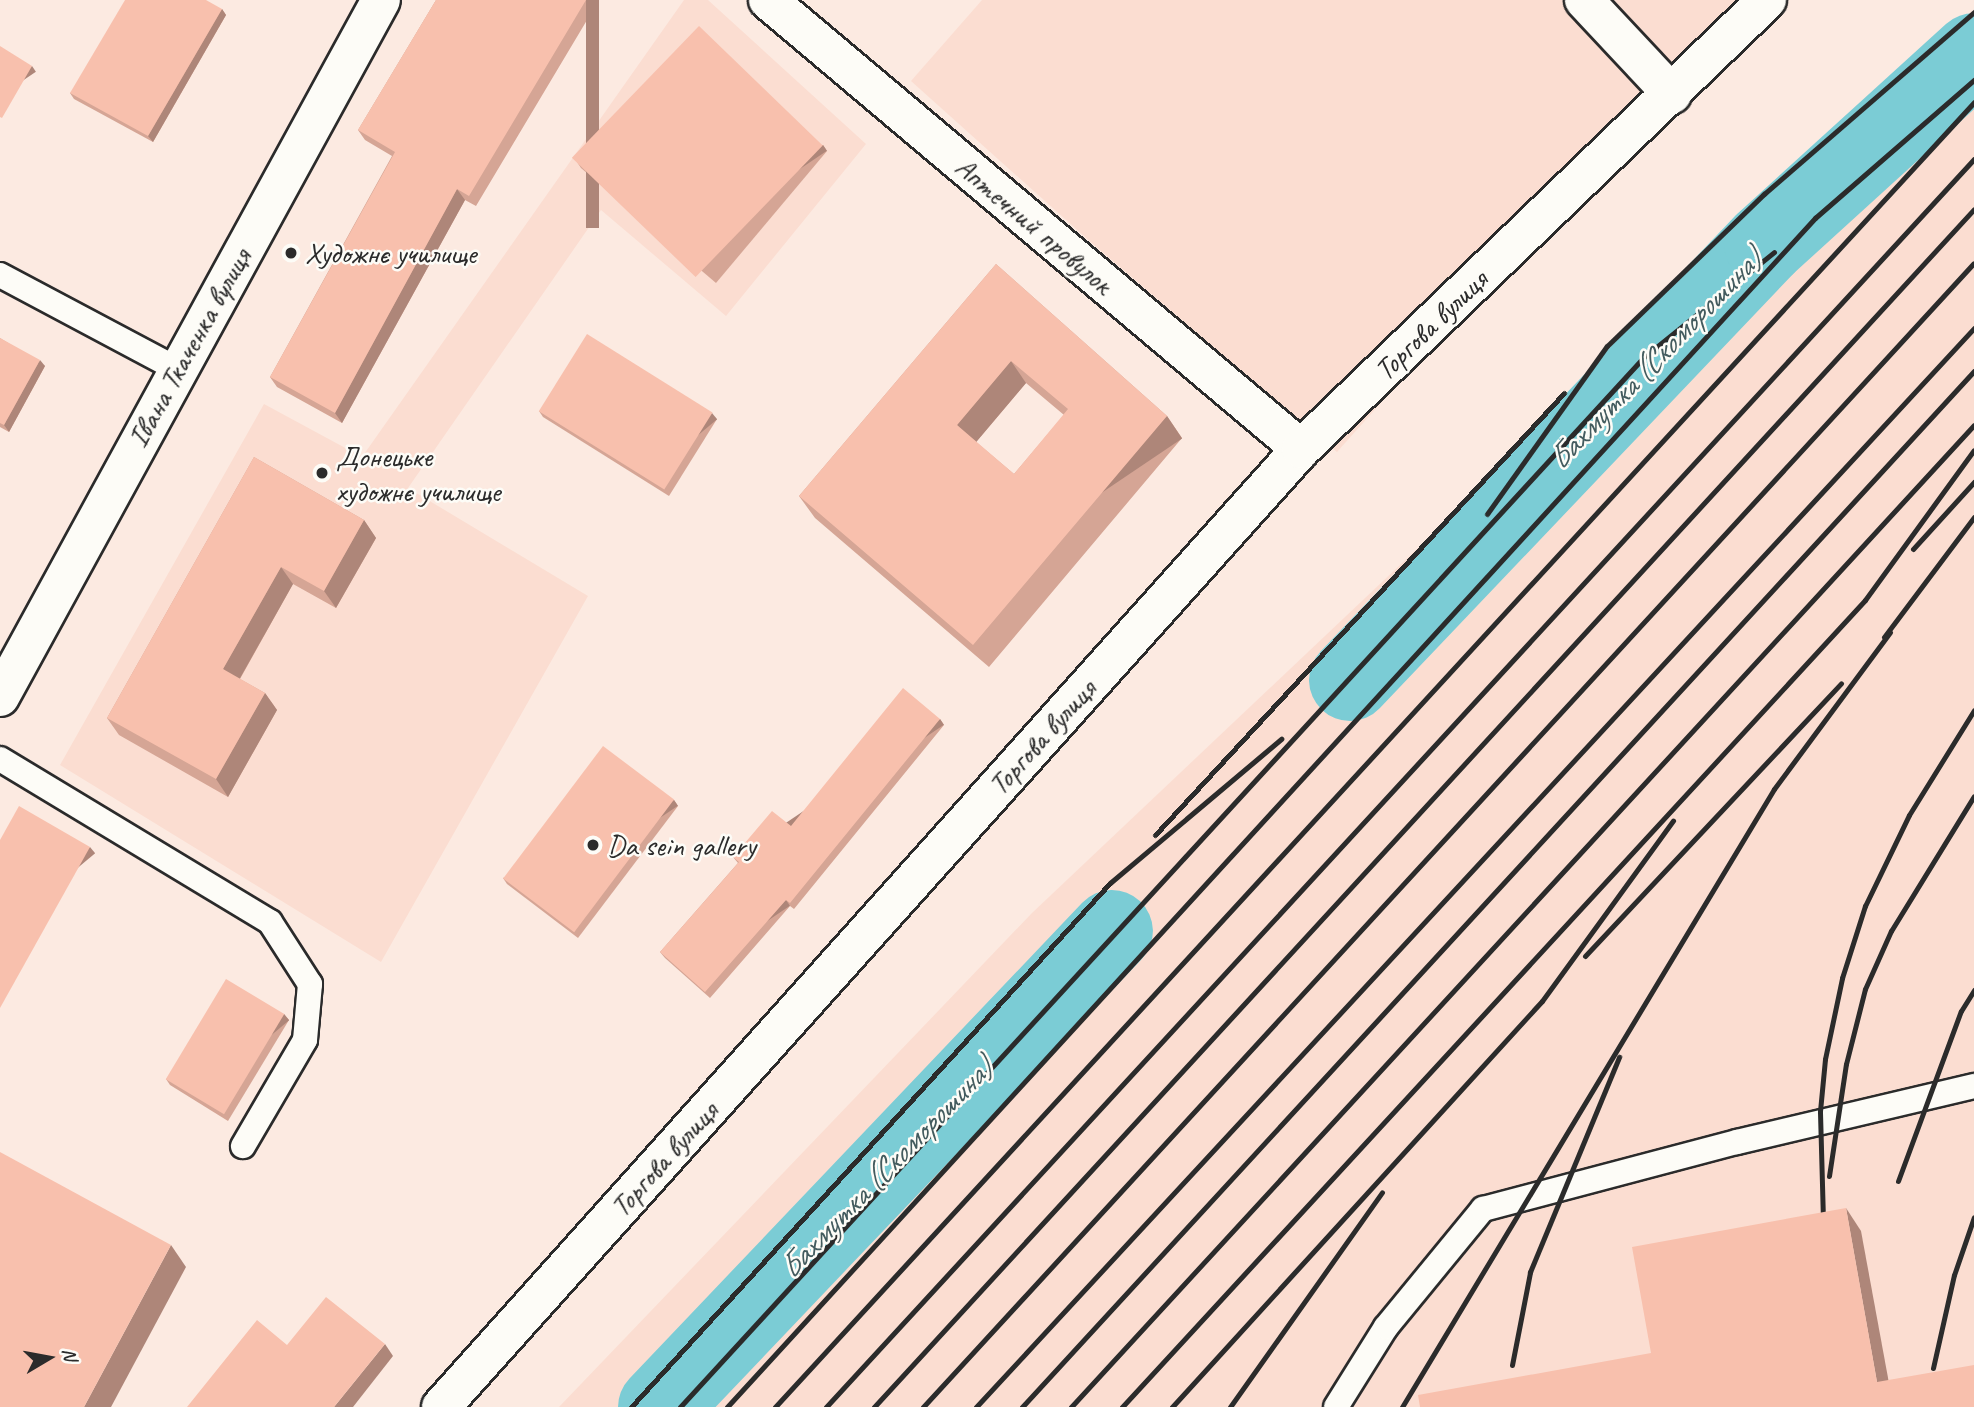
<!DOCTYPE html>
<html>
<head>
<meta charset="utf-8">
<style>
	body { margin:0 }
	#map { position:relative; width:1974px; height:1407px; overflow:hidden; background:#fceae1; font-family:Caveat,sans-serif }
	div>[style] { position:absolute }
	.built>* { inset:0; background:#fbddd1 }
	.river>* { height:82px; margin:-41px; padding:0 41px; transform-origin:41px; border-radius:41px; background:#7bccd5 }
	.roads { filter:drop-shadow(2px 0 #2b2b2b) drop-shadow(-2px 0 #2b2b2b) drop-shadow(0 2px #2b2b2b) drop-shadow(0 -2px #2b2b2b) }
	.lane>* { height:24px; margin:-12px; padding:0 12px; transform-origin:12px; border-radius:12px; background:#fdfcf7 }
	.street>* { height:38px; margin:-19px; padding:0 19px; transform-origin:19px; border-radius:19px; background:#fdfcf7 }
	.secondary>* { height:38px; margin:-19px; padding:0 19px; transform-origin:19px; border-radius:19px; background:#fdfcf7 }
	.rail>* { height:5px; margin:-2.5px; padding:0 2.5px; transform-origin:2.5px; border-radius:2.5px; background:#2b2b2b }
	.wall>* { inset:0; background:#d5a595 }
	.shaded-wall>* { inset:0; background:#ae8679; transform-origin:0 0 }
	.building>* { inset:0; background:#f8c0ad; transform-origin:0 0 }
	.dots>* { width:19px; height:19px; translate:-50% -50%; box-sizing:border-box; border:4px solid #fdfcf7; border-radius:50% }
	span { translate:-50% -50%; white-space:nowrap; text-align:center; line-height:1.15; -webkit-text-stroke:5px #fdfcf7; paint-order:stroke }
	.street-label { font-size:30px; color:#2b2b2b }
	.poi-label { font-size:30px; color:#2b2b2b }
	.left { translate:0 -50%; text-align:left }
	.water-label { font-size:32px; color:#435b5e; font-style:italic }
	.north { position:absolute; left:14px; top:1323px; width:70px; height:70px; -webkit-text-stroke:5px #fdfcf7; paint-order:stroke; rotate:80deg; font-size:19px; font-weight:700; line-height:28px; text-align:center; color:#2b2b2b }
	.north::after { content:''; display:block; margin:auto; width:24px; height:32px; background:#2b2b2b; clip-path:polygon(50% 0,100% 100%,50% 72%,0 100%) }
</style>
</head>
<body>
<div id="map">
	<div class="built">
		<div style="clip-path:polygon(684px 0,708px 0,866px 144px,726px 316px,601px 210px,408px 488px,588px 596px,381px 962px,60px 765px,264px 404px,362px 457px)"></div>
		<div style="clip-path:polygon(982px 0,1740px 0,1337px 452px,1094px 245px,911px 81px)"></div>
		<div style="clip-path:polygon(1974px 22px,1974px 1407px,559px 1407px,1032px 913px)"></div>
	</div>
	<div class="river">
		<div style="left:1350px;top:680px;width:602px;rotate:-46.41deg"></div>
		<div style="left:1765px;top:244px;width:282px;rotate:-42.3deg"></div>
		<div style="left:659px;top:1407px;width:657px;rotate:-46.42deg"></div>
	</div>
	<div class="roads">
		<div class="lane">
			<div style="left:0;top:275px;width:200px;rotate:28deg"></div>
			<div style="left:0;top:759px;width:315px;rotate:31.1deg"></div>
			<div style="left:270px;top:922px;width:74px;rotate:57.2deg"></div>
			<div style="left:310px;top:984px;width:56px;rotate:95.1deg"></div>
			<div style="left:305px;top:1040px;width:123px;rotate:120.3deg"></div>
			<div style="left:1336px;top:1407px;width:94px;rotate:-58deg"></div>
			<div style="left:1386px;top:1327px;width:153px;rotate:-50.6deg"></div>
			<div style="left:1483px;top:1209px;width:263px;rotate:-14.8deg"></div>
			<div style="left:1737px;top:1142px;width:244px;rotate:-13.3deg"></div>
		</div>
		<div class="street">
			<div style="left:768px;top:0;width:697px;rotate:40.11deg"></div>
			<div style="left:1584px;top:0;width:129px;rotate:46.9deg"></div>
			<div style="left:441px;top:1407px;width:1287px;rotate:-48.09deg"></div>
			<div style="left:1301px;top:449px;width:647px;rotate:-43.94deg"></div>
		</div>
		<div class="secondary">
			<div style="left:0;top:697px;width:794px;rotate:-61.34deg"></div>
		</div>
	</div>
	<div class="rail">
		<div style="left:1487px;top:514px;width:206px;rotate:-54.5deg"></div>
		<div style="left:1607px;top:346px;width:219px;rotate:-44.1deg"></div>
		<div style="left:1764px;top:194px;width:278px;rotate:-40.9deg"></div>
		<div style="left:1913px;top:549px;width:91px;rotate:-47.7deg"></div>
		<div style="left:1884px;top:637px;width:150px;rotate:-53.1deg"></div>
		<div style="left:1155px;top:835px;width:602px;rotate:-47.22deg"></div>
		<div style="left:1585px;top:956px;width:374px;rotate:-46.8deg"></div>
		<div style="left:1829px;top:1176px;width:113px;rotate:-81.4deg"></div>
		<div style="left:1846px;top:1064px;width:77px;rotate:-75.8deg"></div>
		<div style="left:1865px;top:989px;width:64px;rotate:-65.9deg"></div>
		<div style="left:1891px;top:931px;width:158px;rotate:-58.4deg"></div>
		<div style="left:1898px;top:1181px;width:181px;rotate:-69.7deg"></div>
		<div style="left:1961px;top:1011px;width:25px;rotate:-58deg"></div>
		<div style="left:1823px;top:1220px;width:109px;rotate:-91.6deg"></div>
		<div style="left:1820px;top:1111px;width:52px;rotate:-84.5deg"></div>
		<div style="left:1825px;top:1059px;width:83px;rotate:-78.1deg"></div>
		<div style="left:1842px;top:978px;width:76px;rotate:-72.3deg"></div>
		<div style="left:1865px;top:906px;width:101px;rotate:-64.2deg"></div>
		<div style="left:1909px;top:815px;width:123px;rotate:-58.2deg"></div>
		<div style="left:1512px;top:1365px;width:95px;rotate:-79deg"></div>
		<div style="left:1530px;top:1272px;width:233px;rotate:-67.5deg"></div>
		<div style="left:1933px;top:1368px;width:95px;rotate:-77.3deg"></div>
		<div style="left:1954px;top:1275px;width:61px;rotate:-71deg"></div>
		<div style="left:631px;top:1407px;width:710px;rotate:-47.57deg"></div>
		<div style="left:1110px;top:883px;width:224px;rotate:-40.1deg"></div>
		<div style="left:680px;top:1407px;width:1425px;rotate:-47.45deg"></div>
		<div style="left:1644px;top:357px;width:167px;rotate:-38.9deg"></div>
		<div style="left:727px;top:1407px;width:1612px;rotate:-47.54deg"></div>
		<div style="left:1815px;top:218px;width:211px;rotate:-41deg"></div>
		<div style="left:775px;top:1407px;width:1772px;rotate:-47.42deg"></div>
		<div style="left:826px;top:1407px;width:1696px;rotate:-47.39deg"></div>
		<div style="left:874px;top:1407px;width:1626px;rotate:-47.44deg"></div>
		<div style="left:923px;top:1407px;width:1553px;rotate:-47.43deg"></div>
		<div style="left:976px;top:1407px;width:1470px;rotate:-47.23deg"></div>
		<div style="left:1022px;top:1407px;width:1407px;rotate:-47.42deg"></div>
		<div style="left:1071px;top:1407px;width:1334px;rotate:-47.4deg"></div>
		<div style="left:1122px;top:1407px;width:1097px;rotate:-47.36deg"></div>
		<div style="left:1865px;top:600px;width:185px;rotate:-54deg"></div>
		<div style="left:1172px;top:1407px;width:549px;rotate:-47.66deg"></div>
		<div style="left:1542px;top:1001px;width:223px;rotate:-54deg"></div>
		<div style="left:1230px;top:1407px;width:263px;rotate:-54.7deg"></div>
		<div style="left:1402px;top:1407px;width:721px;rotate:-58.95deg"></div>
		<div style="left:1774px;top:789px;width:195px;rotate:-53.5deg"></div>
	</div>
	<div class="wall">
		<div style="clip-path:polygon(436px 0,599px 0,476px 206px,465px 200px,342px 423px,277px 387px,270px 377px,392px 156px,365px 140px,358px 130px)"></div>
		<div style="clip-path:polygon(222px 9px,226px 15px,153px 142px,74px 99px,70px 93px)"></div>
		<div style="clip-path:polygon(823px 145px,827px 151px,716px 283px,581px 168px,577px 162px)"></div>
		<div style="clip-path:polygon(evenodd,996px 264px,1167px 416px,1182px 438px,989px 667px,815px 518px,799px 496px,996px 264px,1026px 383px,1064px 415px,1014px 474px,976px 442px,1026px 383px)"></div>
		<div style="clip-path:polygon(0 338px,45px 366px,9px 432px,0 427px)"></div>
		<div style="clip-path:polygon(539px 411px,717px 419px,669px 496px,543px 417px)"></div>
		<div style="clip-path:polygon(254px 457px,364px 520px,376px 538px,336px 608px,293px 584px,240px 679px,265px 693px,277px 710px,228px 797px,119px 735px,107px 718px)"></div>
		<div style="clip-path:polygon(940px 719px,944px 725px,794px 909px,790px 906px,710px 998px,665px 958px,660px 952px,738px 863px,733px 857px,791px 826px)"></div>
		<div style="clip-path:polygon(674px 800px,678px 806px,578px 938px,507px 884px,503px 878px)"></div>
		<div style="clip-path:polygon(284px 1014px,289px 1020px,228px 1121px,170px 1085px,166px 1079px)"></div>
	</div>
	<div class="shaded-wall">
		<div style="left:586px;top:0;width:13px;height:228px"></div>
		<div style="clip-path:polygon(222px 9px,226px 15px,153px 142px,148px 136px)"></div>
		<div style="left:32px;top:66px;width:7px;height:60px;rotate:56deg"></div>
		<div style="left:823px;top:145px;width:7px;height:172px;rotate:56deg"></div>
		<div style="clip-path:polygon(457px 189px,465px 200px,342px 423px,335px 413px)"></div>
		<div style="clip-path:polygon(40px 360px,45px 366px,9px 432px,4px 425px)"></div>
		<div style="clip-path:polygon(1011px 361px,1026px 383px,972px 447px,957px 425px)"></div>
		<div style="left:712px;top:413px;width:8px;height:91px;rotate:50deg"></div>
		<div style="left:1167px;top:416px;width:27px;height:300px;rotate:56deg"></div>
		<div style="clip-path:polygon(364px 520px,376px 538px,336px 608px,324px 591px)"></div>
		<div style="clip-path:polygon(281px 567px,293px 584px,235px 687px,223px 669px)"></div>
		<div style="clip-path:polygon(265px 693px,277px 710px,228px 797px,216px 779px)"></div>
		<div style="left:940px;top:719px;width:7px;height:237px;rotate:56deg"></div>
		<div style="left:674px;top:800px;width:7px;height:166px;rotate:56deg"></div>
		<div style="left:90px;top:847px;width:8px;height:184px;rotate:50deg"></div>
		<div style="left:786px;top:900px;width:7px;height:123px;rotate:56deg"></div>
		<div style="left:284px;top:1014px;width:8px;height:117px;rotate:50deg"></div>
		<div style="clip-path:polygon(1846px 1208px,1861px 1231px,1893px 1405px,1877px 1382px)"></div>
		<div style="clip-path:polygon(171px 1245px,186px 1267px,111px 1407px,84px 1407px)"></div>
		<div style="clip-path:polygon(385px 1344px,393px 1356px,353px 1407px,334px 1407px)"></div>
	</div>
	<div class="building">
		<div style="clip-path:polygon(125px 0,206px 0,222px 9px,148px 136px,70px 93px)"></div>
		<div style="clip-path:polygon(436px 0,586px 0,469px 196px,457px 189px,335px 413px,270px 377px,395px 152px,358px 130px)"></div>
		<div style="left:699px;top:26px;width:172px;height:183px;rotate:44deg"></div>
		<div style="clip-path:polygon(0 46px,32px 66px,2px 118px,0 117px)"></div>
		<div style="clip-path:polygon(evenodd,996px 264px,1167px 416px,973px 645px,799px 496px,996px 264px,1011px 361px,1068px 409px,1014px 474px,957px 425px,1011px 361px)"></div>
		<div style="left:587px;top:334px;width:148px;height:91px;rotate:32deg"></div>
		<div style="clip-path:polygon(0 338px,40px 360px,4px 425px,0 423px)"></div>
		<div style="clip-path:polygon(254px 457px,364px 520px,324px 591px,281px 567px,223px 669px,265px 693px,216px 779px,107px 718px)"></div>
		<div style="clip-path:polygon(903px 688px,940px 719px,790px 903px,786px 900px,705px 992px,660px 952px,739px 862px,733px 857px,772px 811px,791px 826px)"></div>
		<div style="left:603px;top:746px;width:89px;height:166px;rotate:37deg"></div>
		<div style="clip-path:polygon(19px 806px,90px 847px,0 1008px,0 840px)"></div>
		<div style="left:226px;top:979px;width:68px;height:117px;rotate:31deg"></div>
		<div style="clip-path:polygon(0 1152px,171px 1245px,84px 1407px,0 1407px)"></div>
		<div style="clip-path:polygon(1846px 1208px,1877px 1382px,1974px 1365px,1974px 1407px,1420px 1407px,1418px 1395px,1651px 1353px,1632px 1247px)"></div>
		<div style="clip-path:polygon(326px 1297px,385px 1344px,334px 1407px,187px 1407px,257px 1320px,287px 1345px)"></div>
	</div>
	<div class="dots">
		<div style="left:291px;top:253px;background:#2b2b2b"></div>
		<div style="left:322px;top:473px;background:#2b2b2b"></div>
		<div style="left:593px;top:845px;background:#2b2b2b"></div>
	</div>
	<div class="street-label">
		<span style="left:1034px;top:225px;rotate:40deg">Аптечний провулок</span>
		<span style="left:1431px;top:325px;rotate:-44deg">Торгова вулиця</span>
		<span style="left:189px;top:348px;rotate:-61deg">Івана Ткаченка вулиця</span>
		<span style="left:1042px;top:737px;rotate:-48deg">Торгова вулиця</span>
		<span style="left:664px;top:1159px;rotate:-48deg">Торгова вулиця</span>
	</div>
	<div class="poi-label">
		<span class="left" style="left:305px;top:253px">Художнє училище</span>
		<span class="left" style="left:336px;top:473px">Донецьке<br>художнє училище</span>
		<span class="left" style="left:607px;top:845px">Da sein gallery</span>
	</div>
	<div class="water-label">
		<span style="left:1655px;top:360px;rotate:-46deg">Бахмутка (Скоморошина)</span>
		<span style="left:886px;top:1169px;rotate:-46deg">Бахмутка (Скоморошина)</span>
	</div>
	<div class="north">N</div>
</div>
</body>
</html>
